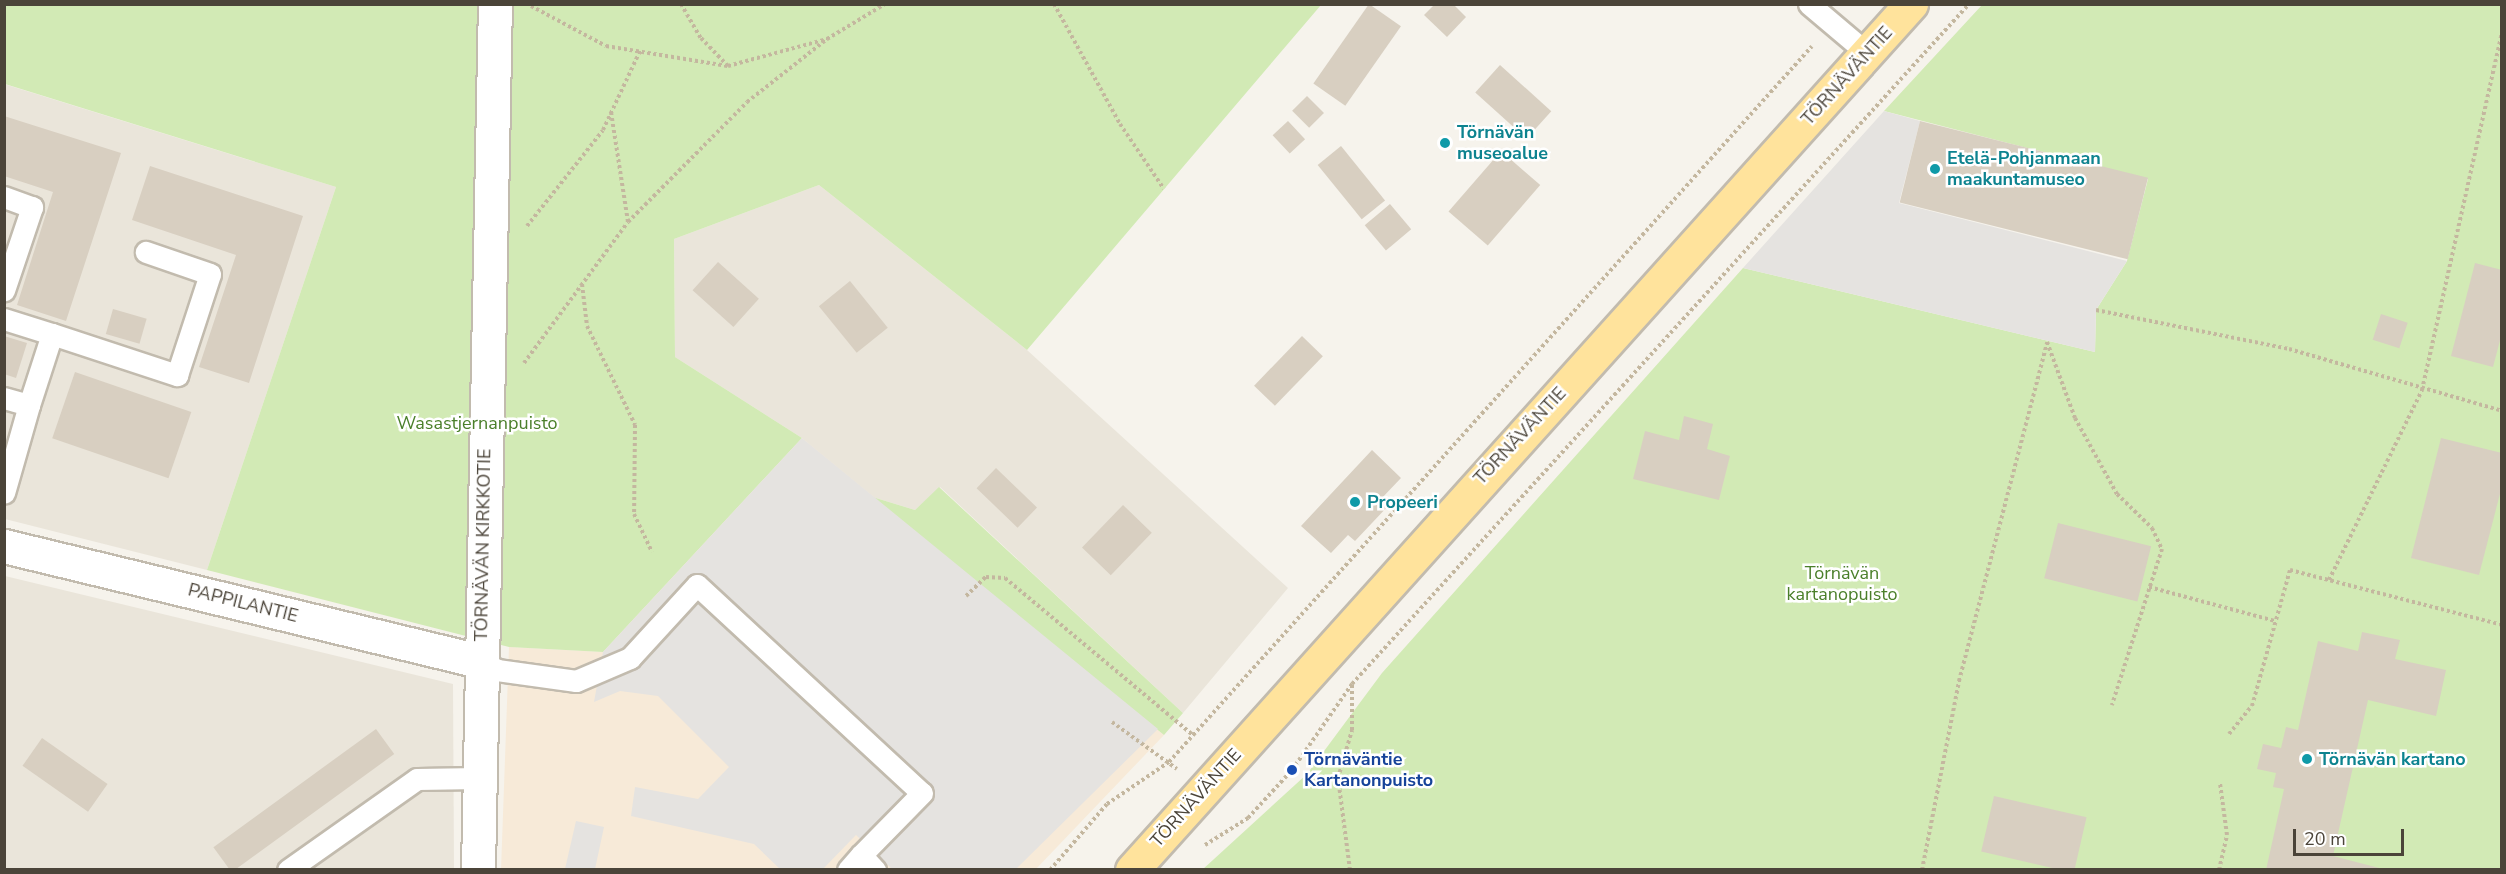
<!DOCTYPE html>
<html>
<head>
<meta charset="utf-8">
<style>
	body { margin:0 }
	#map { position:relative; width:2506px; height:874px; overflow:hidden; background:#f6f3ec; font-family:"Nunito Sans",sans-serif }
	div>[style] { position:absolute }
	.residential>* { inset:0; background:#eae5da }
	.commercial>* { inset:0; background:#f7ead8 }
	.green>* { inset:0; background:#d2eab5 }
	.parking>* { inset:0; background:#e5e3e0 }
	.building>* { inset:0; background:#d8cfc1; transform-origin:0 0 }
	.path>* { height:4px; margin-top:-2px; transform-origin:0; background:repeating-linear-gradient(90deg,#c4b79f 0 3px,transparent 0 6px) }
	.roads { filter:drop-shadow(2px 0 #c2bbae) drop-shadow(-2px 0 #c2bbae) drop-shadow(0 2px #c2bbae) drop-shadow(0 -2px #c2bbae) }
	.lane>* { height:21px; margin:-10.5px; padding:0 10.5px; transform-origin:10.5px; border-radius:10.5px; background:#fff }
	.street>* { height:33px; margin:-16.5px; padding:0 16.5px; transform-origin:16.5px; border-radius:16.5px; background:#fff }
	.primary>* { height:33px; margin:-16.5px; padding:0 16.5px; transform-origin:16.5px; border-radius:16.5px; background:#ffe39c }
	.dots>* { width:16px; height:16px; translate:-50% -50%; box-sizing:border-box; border:3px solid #fff; border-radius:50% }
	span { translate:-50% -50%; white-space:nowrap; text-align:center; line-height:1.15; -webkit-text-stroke:5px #fff; paint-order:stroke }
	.street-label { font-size:18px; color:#4b4439 }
	.culture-label { font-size:18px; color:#0d838f; font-weight:700 }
	.left { translate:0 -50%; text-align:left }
	.park-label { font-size:18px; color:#4a7f2a }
	.transit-label { font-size:18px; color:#164399; font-weight:700 }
	.frame { position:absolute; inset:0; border:6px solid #4b4439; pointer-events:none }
	.scale { position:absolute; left:2293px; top:829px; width:111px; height:27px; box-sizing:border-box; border:3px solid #4b4439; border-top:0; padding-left:8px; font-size:18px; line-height:21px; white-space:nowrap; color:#4b4439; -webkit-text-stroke:4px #fff; paint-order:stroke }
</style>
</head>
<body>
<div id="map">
	<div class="residential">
		<div style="clip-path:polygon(4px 84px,336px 187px,207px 570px,5px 519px)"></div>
		<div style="clip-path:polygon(819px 185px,1027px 350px,1288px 588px,1183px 713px,940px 487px,915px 510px,866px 495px,802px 438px,675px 357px,674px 239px)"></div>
		<div style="clip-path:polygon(5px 576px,453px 684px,454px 869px,5px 870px)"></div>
	</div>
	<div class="commercial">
		<div style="clip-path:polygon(802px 438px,1164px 735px,1036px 869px,501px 870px,509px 647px,603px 652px)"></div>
	</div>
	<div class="green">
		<div style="clip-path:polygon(4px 5px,1321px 5px,1027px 350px,819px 185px,674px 239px,675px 357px,802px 438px,603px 652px,509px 647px,207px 570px,336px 187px,5px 84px)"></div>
		<div style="clip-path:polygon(1982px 5px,2501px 5px,2501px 869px,1202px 870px,1307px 774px,1382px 673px,1743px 268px,2095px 352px,2096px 310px,2127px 261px,2148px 179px,1884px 111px)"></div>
		<div style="clip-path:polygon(939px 487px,1183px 713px,1164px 735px,866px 495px,915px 510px)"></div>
	</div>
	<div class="parking">
		<div style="clip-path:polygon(1884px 111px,1920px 121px,1899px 203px,2127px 261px,2096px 310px,2095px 352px,1743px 268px)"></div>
		<div style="clip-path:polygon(802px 438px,1158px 729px,1016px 869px,892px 869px,856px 835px,823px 869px,780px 869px,754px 844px,631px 816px,635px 787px,698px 799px,729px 767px,658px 696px,620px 691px,594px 702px,603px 652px)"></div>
		<div style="clip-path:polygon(576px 821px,604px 827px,595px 869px,565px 869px)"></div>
	</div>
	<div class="building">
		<div style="left:1369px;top:4px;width:39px;height:97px;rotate:35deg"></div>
		<div style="clip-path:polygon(1435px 4px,1453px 4px,1466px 17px,1447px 37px,1424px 15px)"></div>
		<div style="left:1500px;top:65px;width:69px;height:37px;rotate:42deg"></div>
		<div style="left:1307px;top:96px;width:24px;height:21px;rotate:45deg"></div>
		<div style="clip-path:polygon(4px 116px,121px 153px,66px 321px,17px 305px,53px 192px,4px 176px)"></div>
		<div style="left:1288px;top:121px;width:25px;height:21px;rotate:47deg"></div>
		<div style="left:1920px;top:121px;width:235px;height:84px;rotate:14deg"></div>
		<div style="left:1341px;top:146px;width:70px;height:30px;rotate:51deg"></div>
		<div style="left:1501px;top:151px;width:52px;height:80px;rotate:41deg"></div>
		<div style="clip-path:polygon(150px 166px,303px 216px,249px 383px,199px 367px,236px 255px,132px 220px)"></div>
		<div style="left:1390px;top:204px;width:33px;height:33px;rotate:50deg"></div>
		<div style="left:718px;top:262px;width:55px;height:38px;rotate:42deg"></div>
		<div style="clip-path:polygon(2475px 263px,2502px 270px,2502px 333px,2493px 367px,2451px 356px)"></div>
		<div style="left:850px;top:281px;width:60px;height:40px;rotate:51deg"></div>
		<div style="left:113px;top:309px;width:35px;height:26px;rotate:16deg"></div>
		<div style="left:2381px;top:314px;width:28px;height:27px;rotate:18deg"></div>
		<div style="clip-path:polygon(4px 336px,27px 343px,16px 378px,4px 374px)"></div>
		<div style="left:1302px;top:336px;width:29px;height:69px;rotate:44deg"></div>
		<div style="left:75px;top:372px;width:123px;height:70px;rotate:19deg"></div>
		<div style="clip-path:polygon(1684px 416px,1713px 424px,1707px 449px,1730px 456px,1719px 500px,1633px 479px,1645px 431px,1679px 440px)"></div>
		<div style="clip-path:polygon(2441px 438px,2502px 453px,2502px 486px,2479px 575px,2411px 558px)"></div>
		<div style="clip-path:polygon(1372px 450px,1401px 478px,1381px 499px,1389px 505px,1355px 541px,1348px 535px,1331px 553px,1301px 526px)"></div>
		<div style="left:996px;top:468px;width:57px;height:28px;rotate:44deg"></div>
		<div style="left:1123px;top:505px;width:40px;height:59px;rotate:44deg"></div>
		<div style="left:2058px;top:523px;width:96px;height:57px;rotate:14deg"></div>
		<div style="clip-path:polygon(2362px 632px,2400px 640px,2395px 659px,2446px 670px,2436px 716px,2368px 700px,2333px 856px,2387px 870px,2266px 870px,2284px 789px,2273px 787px,2276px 773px,2257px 769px,2263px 744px,2281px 748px,2286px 727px,2298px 730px,2318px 641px,2358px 651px)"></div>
		<div style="left:376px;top:729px;width:31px;height:201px;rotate:54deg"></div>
		<div style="left:42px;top:738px;width:80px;height:34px;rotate:35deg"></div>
		<div style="left:1994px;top:796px;width:95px;height:57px;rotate:13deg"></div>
	</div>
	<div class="path">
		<div style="left:681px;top:4px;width:39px;rotate:60deg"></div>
		<div style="left:701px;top:38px;width:39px;rotate:46deg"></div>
		<div style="left:728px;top:66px;width:103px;rotate:-15.3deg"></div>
		<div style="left:827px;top:39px;width:68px;rotate:-31.1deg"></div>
		<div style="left:1054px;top:4px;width:137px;rotate:61.2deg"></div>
		<div style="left:1120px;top:124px;width:78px;rotate:55.9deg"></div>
		<div style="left:531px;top:6px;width:85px;rotate:28.1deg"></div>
		<div style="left:606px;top:46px;width:123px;rotate:9.4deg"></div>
		<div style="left:611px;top:112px;width:111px;rotate:81.2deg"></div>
		<div style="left:527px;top:226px;width:122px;rotate:-51.6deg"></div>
		<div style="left:603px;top:130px;width:89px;rotate:-64.9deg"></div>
		<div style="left:582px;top:284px;width:42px;rotate:83.2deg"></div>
		<div style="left:587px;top:326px;width:110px;rotate:64.1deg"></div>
		<div style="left:635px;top:425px;width:89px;rotate:90.6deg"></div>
		<div style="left:634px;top:514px;width:42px;rotate:64.7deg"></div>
		<div style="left:2096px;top:310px;width:197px;rotate:11.4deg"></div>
		<div style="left:2289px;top:349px;width:222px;rotate:16.2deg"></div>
		<div style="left:524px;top:363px;width:175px;rotate:-53.6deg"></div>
		<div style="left:628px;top:222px;width:169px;rotate:-45.2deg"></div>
		<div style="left:747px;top:102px;width:102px;rotate:-38.2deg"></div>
		<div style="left:2329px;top:580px;width:212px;rotate:-63.9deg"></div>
		<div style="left:2422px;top:390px;width:368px;rotate:-77.4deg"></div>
		<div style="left:2149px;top:587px;width:131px;rotate:15.1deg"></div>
		<div style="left:966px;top:596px;width:28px;rotate:-44deg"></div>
		<div style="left:986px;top:577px;width:19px;rotate:3deg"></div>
		<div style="left:1005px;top:578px;width:245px;rotate:39.9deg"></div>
		<div style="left:1112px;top:722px;width:80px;rotate:35.9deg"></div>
		<div style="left:2229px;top:734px;width:36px;rotate:-51deg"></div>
		<div style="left:2252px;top:706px;width:141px;rotate:-74.4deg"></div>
		<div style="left:2290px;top:570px;width:219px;rotate:14.5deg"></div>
		<div style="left:1205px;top:845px;width:51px;rotate:-32.1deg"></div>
		<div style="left:1248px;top:818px;width:65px;rotate:-47.5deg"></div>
		<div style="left:1292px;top:770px;width:105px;rotate:-55.1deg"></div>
		<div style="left:1352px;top:684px;width:918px;rotate:-47.78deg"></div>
		<div style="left:1050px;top:870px;width:87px;rotate:-49.2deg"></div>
		<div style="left:1107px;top:804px;width:75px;rotate:-34.1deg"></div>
		<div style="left:1169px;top:762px;width:962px;rotate:-48.07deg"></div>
		<div style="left:1350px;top:870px;width:93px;rotate:-97.4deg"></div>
		<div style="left:1338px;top:778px;width:50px;rotate:-73.7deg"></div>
		<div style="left:1352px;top:730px;width:46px;rotate:-90deg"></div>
		<div style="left:1922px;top:870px;width:193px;rotate:-78.9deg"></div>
		<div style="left:1959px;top:681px;width:350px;rotate:-75.4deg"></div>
		<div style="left:2047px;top:342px;width:81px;rotate:69.8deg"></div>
		<div style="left:2075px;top:418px;width:87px;rotate:61.1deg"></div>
		<div style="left:2117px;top:494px;width:49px;rotate:44.2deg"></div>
		<div style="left:2152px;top:528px;width:23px;rotate:65deg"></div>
		<div style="left:2162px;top:549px;width:164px;rotate:107.8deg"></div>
		<div style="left:2219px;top:870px;width:36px;rotate:-77deg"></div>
		<div style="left:2227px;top:835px;width:52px;rotate:-97.7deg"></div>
	</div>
	<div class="roads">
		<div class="lane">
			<div style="left:1809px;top:4px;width:76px;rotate:40.2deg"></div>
			<div style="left:4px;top:197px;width:30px;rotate:20deg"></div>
			<div style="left:32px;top:207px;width:88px;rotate:108.6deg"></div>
			<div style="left:4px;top:319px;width:50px;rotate:17.4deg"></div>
			<div style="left:52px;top:334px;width:75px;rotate:107.9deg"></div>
			<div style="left:52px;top:334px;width:132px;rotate:18.2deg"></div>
			<div style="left:177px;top:375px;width:106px;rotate:-71.9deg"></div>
			<div style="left:210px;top:274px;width:68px;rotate:-161deg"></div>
			<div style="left:4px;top:398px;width:26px;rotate:16deg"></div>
			<div style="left:29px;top:405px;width:91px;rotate:105.9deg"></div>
			<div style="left:481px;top:661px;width:18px;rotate:29deg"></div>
			<div style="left:497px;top:670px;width:80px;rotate:7.9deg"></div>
			<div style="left:576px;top:681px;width:59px;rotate:-23.1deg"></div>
			<div style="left:630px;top:658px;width:99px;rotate:-47.5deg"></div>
			<div style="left:697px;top:585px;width:306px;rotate:42.8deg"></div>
			<div style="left:922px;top:793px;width:87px;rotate:134.5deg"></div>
			<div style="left:288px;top:870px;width:158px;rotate:-35.2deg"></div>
			<div style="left:417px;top:779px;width:62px;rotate:-0.9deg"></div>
			<div style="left:848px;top:870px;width:20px;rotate:-49deg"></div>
			<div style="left:861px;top:855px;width:21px;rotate:47deg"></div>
		</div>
		<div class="street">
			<div style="left:4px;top:546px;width:491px;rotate:13.6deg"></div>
			<div style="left:478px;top:870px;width:866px;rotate:-88.88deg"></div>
		</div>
		<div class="primary">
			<div style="left:1132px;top:870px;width:1165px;rotate:-48.03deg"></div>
		</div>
	</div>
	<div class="dots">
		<div style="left:1445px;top:143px;background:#0f9aa8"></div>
		<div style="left:1935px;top:169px;background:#0f9aa8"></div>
		<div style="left:1355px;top:502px;background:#0f9aa8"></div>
		<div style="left:2307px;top:759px;background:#0f9aa8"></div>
		<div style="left:1292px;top:770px;background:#1a4fb4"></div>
	</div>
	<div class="street-label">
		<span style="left:1847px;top:76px;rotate:-48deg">TÖRNÄVÄNTIE</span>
		<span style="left:1520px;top:436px;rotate:-47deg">TÖRNÄVÄNTIE</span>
		<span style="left:483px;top:545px;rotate:-89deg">TÖRNÄVÄN KIRKKOTIE</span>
		<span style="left:243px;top:603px;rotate:14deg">PAPPILANTIE</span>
		<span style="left:1196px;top:798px;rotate:-48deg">TÖRNÄVÄNTIE</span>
	</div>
	<div class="culture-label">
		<span class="left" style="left:1457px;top:143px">Törnävän<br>museoalue</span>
		<span class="left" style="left:1947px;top:169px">Etelä-Pohjanmaan<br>maakuntamuseo</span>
		<span class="left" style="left:1367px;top:502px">Propeeri</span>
		<span class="left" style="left:2319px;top:759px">Törnävän kartano</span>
	</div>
	<div class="park-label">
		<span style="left:477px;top:423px">Wasastjernanpuisto</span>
		<span style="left:1842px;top:584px">Törnävän<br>kartanopuisto</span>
	</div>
	<div class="transit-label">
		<span class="left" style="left:1304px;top:770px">Törnäväntie<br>Kartanonpuisto</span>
	</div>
	<div class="frame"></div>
	<div class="scale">20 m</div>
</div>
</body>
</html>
